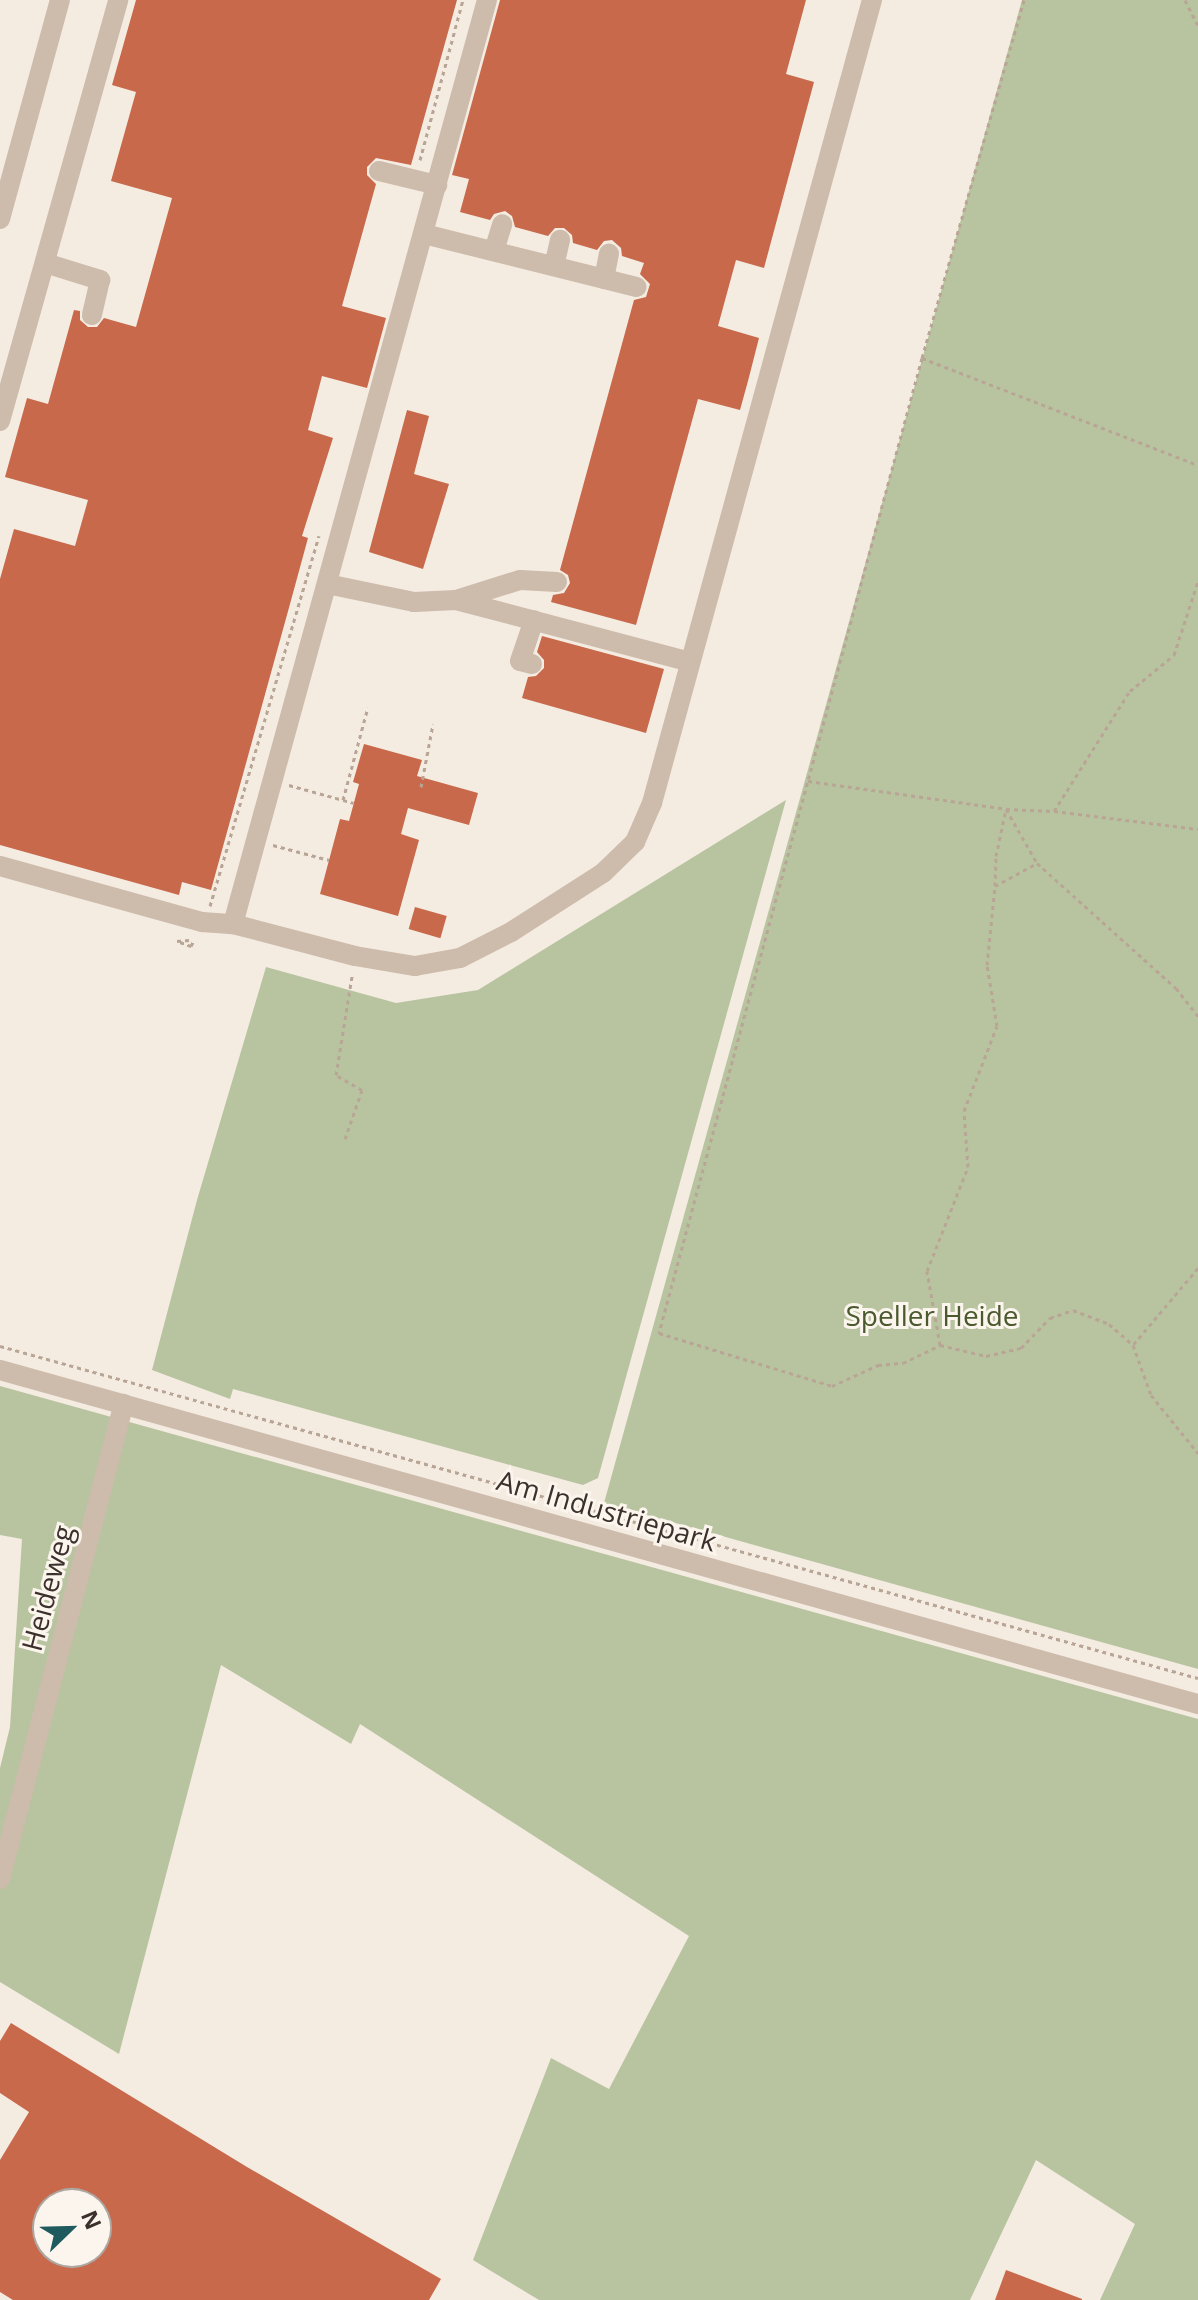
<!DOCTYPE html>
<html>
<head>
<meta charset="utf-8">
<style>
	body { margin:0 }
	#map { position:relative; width:1198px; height:2300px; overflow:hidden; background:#f4ebe1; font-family:"Open Sans",sans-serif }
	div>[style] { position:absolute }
	.green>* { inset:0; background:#b8c4a0 }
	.building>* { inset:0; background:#c8694b; transform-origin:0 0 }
	.path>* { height:3px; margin-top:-1.5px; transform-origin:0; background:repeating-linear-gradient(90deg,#b9a596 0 4px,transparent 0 8px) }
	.minor>* { height:20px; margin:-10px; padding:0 10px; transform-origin:10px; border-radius:10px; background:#cdbbac }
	span { translate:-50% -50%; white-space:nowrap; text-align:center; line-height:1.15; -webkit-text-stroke:6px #fbf5ee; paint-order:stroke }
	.park-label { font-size:28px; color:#4a5a2e }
	.street-label { font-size:28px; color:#3b302b }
	.north { position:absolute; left:32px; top:2188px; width:80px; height:80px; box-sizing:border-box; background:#fbf5ee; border:2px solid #aea6a0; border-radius:50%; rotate:67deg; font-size:22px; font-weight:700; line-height:32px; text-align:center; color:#3b302b }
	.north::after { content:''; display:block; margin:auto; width:28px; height:36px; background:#1f5a5e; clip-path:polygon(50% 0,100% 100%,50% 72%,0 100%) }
</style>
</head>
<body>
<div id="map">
	<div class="green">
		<div style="clip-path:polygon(1022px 0,1198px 0,1198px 1669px,604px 1503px)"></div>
		<div style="clip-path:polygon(786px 800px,598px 1478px,583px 1485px,233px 1389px,230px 1399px,152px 1370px,197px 1200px,266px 967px,396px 1003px,478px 990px)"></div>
		<div style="clip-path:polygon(0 1386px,1198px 1719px,1198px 2300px,1100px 2300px,1135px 2224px,1036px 2160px,970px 2300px,539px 2300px,473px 2260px,551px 2058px,609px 2089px,689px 1936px,360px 1724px,351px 1744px,221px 1665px,119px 2054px,0 1982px,0 1768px,10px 1727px,22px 1539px,0 1535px)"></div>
	</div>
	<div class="building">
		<div style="clip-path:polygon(136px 0,457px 0,411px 165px,376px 158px,367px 167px,367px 175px,376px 184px,342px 306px,386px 318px,367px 388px,322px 376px,308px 430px,333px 438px,302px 536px,308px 538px,290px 604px,211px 890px,182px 882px,179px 895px,0 845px,0 579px,14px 529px,75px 546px,88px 500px,5px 477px,27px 398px,48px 404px,74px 310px,80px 311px,80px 320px,88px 327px,97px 327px,104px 318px,136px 327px,172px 198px,111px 181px,136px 92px,112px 85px)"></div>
		<div style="clip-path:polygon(500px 0,806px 0,786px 74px,814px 82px,764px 268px,736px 260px,718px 326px,759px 338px,748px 381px,740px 410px,698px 399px,636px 625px,551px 602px,553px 595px,564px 593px,570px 583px,568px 575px,560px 570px,634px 300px,646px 297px,650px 284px,640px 274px,644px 263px,622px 256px,621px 248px,612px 240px,604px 241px,597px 250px,573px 243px,572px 235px,564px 228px,555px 228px,548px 236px,515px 227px,512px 216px,505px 211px,494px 214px,490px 220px,460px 212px,469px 179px,452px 175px)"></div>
		<div style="clip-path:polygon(407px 410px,429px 416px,414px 474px,449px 484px,423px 569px,369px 552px)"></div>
		<div style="clip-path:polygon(542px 636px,664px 669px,646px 733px,522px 698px,528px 677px,536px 676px,544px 668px,544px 660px,537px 652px)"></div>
		<div style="clip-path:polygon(364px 744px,422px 760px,417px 776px,478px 793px,469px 825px,408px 808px,401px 834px,419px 840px,398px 916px,320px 894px,340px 819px,349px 821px,359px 784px,353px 782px)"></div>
		<div style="left:415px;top:907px;width:33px;height:23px;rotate:16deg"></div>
		<div style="clip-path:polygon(evenodd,11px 2023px,247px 2167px,441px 2279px,429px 2300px,13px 2300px,0 2292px,0 2160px,29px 2112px,0 2093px,0 2041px,11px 2023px,48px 2204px,96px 2204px,96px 2252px,48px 2252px,48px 2204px)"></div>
		<div style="clip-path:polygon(1006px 2270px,1082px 2299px,1082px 2300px,995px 2300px)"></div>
	</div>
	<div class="path">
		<div style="left:1024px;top:0;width:372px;rotate:105.9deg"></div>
		<div style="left:922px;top:358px;width:1010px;rotate:105.1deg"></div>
		<div style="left:659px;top:1333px;width:181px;rotate:17deg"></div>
		<div style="left:832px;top:1386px;width:51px;rotate:-24.5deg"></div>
		<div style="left:878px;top:1365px;width:25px;rotate:-5deg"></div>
		<div style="left:903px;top:1363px;width:41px;rotate:-25.9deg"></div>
		<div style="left:940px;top:1345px;width:47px;rotate:13.4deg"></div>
		<div style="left:986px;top:1356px;width:36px;rotate:-13deg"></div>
		<div style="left:1021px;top:1348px;width:42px;rotate:-46deg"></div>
		<div style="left:1050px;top:1318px;width:24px;rotate:-19deg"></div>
		<div style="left:1073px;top:1310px;width:39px;rotate:21deg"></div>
		<div style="left:1109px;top:1324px;width:32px;rotate:41deg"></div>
		<div style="left:1185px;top:0;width:28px;rotate:63deg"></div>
		<div style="left:420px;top:160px;width:166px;rotate:-75deg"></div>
		<div style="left:922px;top:358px;width:296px;rotate:21.2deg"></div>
		<div style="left:808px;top:781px;width:200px;rotate:8deg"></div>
		<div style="left:1006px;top:809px;width:62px;rotate:60.1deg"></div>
		<div style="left:1037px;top:863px;width:187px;rotate:42deg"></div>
		<div style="left:1176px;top:988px;width:36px;rotate:52deg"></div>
		<div style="left:289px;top:785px;width:67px;rotate:15.5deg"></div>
		<div style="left:421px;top:787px;width:64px;rotate:-79.2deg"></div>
		<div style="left:343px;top:800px;width:96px;rotate:-75deg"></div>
		<div style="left:1054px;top:811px;width:142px;rotate:-57.7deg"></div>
		<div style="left:1130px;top:691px;width:57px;rotate:-39.3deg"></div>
		<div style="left:1174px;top:655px;width:78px;rotate:-72deg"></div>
		<div style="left:273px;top:845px;width:58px;rotate:15deg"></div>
		<div style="left:995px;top:886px;width:30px;rotate:-88deg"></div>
		<div style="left:996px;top:856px;width:48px;rotate:-78deg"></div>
		<div style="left:1006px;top:809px;width:48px;rotate:2.4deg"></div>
		<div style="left:1054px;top:811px;width:145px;rotate:7.1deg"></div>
		<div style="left:210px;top:906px;width:386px;rotate:-73.6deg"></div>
		<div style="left:177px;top:941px;width:12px;rotate:-5deg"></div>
		<div style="left:180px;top:942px;width:12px;rotate:20deg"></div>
		<div style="left:191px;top:946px;width:7px;rotate:-63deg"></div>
		<div style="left:345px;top:1139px;width:52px;rotate:-70.9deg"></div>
		<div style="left:362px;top:1090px;width:30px;rotate:-150deg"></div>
		<div style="left:336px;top:1075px;width:100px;rotate:-80.8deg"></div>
		<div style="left:1198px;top:1268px;width:101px;rotate:130.2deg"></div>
		<div style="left:1133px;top:1345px;width:53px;rotate:70.2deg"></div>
		<div style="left:1151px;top:1395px;width:75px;rotate:51deg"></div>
		<div style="left:940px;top:1345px;width:75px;rotate:-100deg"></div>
		<div style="left:927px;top:1271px;width:112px;rotate:-68.5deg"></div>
		<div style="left:968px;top:1167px;width:56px;rotate:-94.1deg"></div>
		<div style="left:964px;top:1111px;width:91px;rotate:-68.8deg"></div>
		<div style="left:997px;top:1026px;width:62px;rotate:-99.3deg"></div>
		<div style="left:987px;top:965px;width:79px;rotate:-84.2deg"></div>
		<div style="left:995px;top:886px;width:48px;rotate:-28.7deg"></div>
		<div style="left:0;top:1346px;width:1243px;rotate:15.49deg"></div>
	</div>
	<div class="minor">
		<div style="left:379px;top:171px;width:60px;rotate:13.6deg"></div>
		<div style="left:0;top:219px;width:227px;rotate:-74.7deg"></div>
		<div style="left:424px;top:234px;width:219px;rotate:14deg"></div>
		<div style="left:494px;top:251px;width:28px;rotate:-73deg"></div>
		<div style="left:45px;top:263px;width:58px;rotate:17.2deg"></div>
		<div style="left:100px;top:280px;width:36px;rotate:103deg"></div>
		<div style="left:554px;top:266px;width:27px;rotate:-77deg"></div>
		<div style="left:604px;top:279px;width:26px;rotate:-79deg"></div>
		<div style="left:0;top:421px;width:437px;rotate:-74.3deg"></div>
		<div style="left:327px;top:584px;width:89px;rotate:11.7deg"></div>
		<div style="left:414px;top:602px;width:42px;rotate:-2.7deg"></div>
		<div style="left:456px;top:600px;width:242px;rotate:14.8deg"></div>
		<div style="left:456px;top:600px;width:67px;rotate:-17.4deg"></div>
		<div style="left:520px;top:580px;width:37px;rotate:3deg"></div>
		<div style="left:532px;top:664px;width:12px;rotate:-166deg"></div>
		<div style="left:520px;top:661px;width:43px;rotate:-71.1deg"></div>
		<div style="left:0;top:866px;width:210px;rotate:15.5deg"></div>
		<div style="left:202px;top:922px;width:31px;rotate:4deg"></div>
		<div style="left:233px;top:924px;width:958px;rotate:-74.63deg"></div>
		<div style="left:233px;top:924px;width:126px;rotate:14.7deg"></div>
		<div style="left:355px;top:956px;width:61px;rotate:9.5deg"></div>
		<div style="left:415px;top:966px;width:46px;rotate:-10.1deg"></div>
		<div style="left:460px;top:958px;width:57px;rotate:-27deg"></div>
		<div style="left:511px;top:932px;width:109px;rotate:-32.7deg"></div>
		<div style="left:603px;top:873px;width:45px;rotate:-44.1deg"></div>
		<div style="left:635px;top:842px;width:43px;rotate:-66.4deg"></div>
		<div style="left:652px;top:803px;width:833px;rotate:-74.68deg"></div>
		<div style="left:0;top:1370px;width:1244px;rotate:15.58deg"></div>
		<div style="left:0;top:1879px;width:491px;rotate:-75.4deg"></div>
	</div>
	<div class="park-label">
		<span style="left:932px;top:1315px">Speller Heide</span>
	</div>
	<div class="street-label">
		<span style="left:607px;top:1510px;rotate:16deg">Am Industriepark</span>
		<span style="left:47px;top:1588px;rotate:-75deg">Heideweg</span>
	</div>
	<div class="north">N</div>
</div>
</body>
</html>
